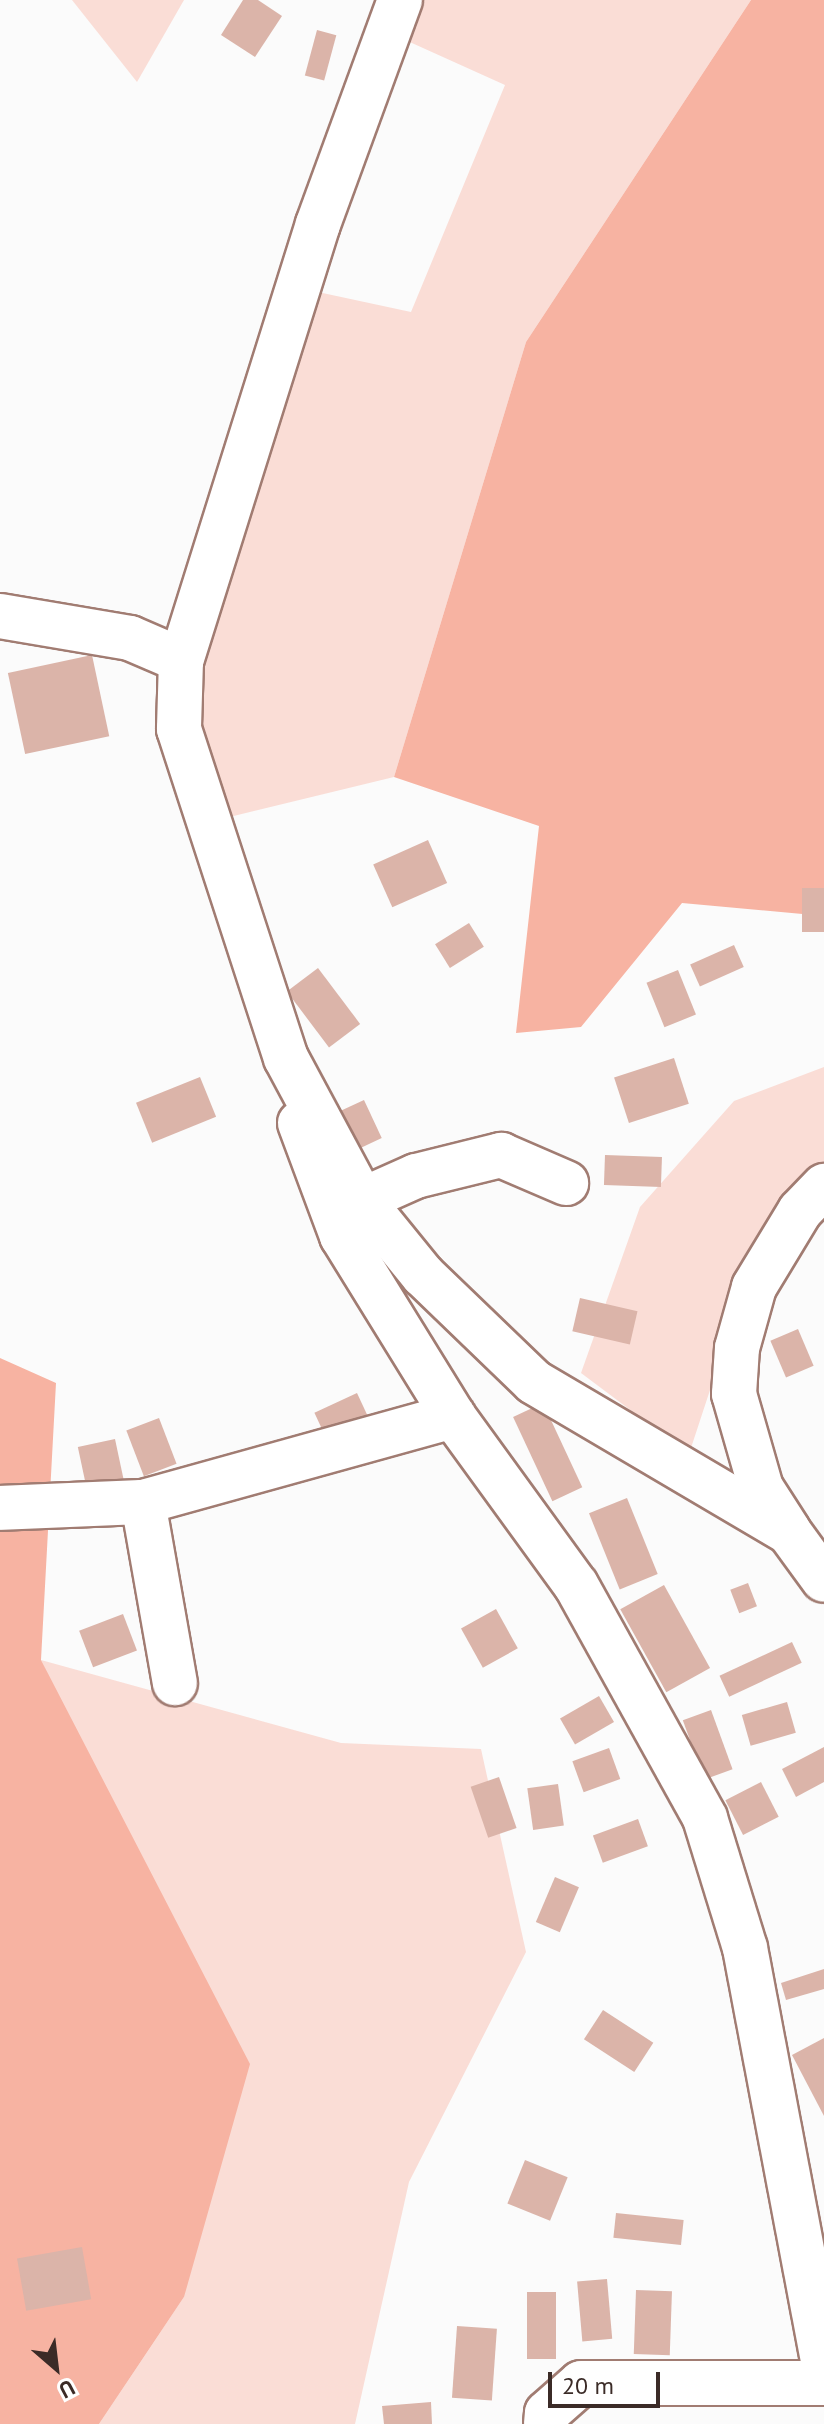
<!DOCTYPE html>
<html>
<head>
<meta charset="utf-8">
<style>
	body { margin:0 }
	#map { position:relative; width:824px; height:2424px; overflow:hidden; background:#fbfbfb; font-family:"PT Sans",sans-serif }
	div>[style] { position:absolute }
	.green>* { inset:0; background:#faddd6 }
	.forest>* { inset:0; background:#f7b3a2 }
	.building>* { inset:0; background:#dbb4a9; transform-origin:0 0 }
	.roads { filter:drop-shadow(2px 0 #a17c72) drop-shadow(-2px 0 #a17c72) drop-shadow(0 2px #a17c72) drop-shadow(0 -2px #a17c72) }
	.minor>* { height:44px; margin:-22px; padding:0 22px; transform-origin:22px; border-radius:22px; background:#fff }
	span { translate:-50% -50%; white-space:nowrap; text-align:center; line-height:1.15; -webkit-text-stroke:8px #fff; paint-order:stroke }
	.north { position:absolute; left:16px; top:2328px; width:80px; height:80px; -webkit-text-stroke:6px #fff; paint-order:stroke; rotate:152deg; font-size:22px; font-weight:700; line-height:32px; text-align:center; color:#3b2b27 }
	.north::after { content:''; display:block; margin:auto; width:28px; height:36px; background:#3b2b27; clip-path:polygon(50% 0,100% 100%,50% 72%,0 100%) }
	.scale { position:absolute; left:548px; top:2372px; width:112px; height:36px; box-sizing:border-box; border:4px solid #3b2b27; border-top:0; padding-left:10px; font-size:24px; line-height:28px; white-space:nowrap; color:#3b2b27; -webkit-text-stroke:6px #fff; paint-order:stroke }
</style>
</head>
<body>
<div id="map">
	<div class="green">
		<div style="clip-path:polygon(72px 0,184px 0,137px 82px)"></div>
		<div style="clip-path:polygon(383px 0,751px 0,526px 342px,394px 777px,201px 824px,178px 734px,290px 286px,411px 312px,505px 85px,372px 25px)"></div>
		<div style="clip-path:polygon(824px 1067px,824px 1171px,734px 1317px,689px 1454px,581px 1373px,640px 1207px,734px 1101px)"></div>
		<div style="clip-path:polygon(41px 1660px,341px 1743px,481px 1749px,526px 1952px,409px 2182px,355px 2424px,99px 2424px,184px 2297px,116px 1817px)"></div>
	</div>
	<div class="forest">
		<div style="clip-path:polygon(751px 0,824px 0,824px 916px,682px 903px,581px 1027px,516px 1033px,539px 826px,394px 777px,526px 342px)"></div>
		<div style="clip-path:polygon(0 1358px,56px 1383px,41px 1660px,250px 2064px,184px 2297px,99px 2424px,0 2424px)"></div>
	</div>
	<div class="building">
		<div style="clip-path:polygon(243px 0,258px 0,282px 16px,255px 57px,221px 35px)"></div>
		<div style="left:317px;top:30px;width:20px;height:47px;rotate:15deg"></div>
		<div style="left:92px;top:655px;width:83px;height:86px;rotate:78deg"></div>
		<div style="left:428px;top:840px;width:47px;height:60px;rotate:66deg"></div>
		<div style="left:824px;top:888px;width:44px;height:22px;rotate:90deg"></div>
		<div style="left:469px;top:923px;width:28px;height:40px;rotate:58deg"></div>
		<div style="left:734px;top:945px;width:24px;height:48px;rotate:66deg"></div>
		<div style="left:318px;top:968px;width:70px;height:39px;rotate:53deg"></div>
		<div style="left:678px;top:970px;width:48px;height:34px;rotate:68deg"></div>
		<div style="left:674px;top:1058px;width:48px;height:63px;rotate:72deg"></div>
		<div style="left:200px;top:1077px;width:43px;height:69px;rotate:68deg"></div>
		<div style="left:364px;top:1100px;width:42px;height:31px;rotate:65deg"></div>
		<div style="left:605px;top:1155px;width:57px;height:30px;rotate:2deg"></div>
		<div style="left:580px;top:1298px;width:59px;height:34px;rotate:13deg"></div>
		<div style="left:798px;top:1329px;width:40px;height:30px;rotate:67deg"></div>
		<div style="left:357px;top:1393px;width:41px;height:47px;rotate:65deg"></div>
		<div style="left:543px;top:1403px;width:93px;height:33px;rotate:65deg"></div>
		<div style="left:159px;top:1418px;width:49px;height:35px;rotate:69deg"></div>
		<div style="left:115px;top:1439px;width:42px;height:38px;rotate:78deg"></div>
		<div style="left:627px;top:1498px;width:82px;height:41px;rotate:68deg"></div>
		<div style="left:748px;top:1583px;width:25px;height:19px;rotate:69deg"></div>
		<div style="left:664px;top:1585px;width:95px;height:50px;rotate:61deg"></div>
		<div style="left:496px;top:1609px;width:45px;height:40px;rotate:61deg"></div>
		<div style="left:123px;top:1614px;width:39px;height:47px;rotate:69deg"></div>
		<div style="left:792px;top:1642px;width:23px;height:80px;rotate:65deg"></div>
		<div style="left:599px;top:1696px;width:30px;height:45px;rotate:60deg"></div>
		<div style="left:787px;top:1702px;width:32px;height:47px;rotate:74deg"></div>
		<div style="left:711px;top:1710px;width:63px;height:30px;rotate:70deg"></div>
		<div style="clip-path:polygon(824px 1747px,824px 1782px,796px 1797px,782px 1769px)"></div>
		<div style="left:609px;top:1748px;width:33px;height:39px;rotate:70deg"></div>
		<div style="left:499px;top:1777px;width:54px;height:30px;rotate:71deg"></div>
		<div style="left:761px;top:1782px;width:39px;height:40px;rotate:63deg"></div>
		<div style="left:558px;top:1784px;width:42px;height:31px;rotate:82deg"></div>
		<div style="left:638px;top:1819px;width:29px;height:48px;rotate:70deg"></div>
		<div style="left:555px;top:1877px;width:26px;height:49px;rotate:23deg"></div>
		<div style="clip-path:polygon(824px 1969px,824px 1989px,786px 2000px,781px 1983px)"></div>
		<div style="left:603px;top:2010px;width:60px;height:35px;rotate:33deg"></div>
		<div style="clip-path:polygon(824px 2038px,824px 2116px,792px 2055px)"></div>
		<div style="left:525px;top:2160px;width:46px;height:47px;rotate:22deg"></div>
		<div style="left:616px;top:2213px;width:68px;height:25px;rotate:6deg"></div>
		<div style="left:82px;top:2247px;width:53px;height:66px;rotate:80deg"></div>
		<div style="left:607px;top:2279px;width:60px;height:30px;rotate:85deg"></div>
		<div style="left:636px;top:2290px;width:36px;height:64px;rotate:2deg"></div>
		<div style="left:527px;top:2292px;width:29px;height:67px"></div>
		<div style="left:457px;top:2326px;width:40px;height:72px;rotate:4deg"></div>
		<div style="clip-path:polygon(431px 2402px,432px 2424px,384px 2424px,382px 2406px)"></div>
	</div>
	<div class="roads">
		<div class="minor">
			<div style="left:400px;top:0;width:239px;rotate:110.1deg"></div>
			<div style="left:318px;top:224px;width:457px;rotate:107.4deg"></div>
			<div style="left:181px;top:660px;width:69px;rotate:91.7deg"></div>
			<div style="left:179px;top:729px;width:346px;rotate:72deg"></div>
			<div style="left:286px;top:1058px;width:161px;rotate:61.8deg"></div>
			<div style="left:362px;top:1200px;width:97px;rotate:50.9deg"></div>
			<div style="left:423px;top:1275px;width:154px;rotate:43.9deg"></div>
			<div style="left:534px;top:1382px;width:296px;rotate:30.5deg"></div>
			<div style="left:789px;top:1532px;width:59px;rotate:53.9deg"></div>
			<div style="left:0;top:616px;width:132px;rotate:9.6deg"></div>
			<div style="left:130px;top:638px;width:56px;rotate:23.3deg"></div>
			<div style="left:300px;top:1123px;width:121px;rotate:69.6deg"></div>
			<div style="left:342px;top:1236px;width:211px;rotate:58.3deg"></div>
			<div style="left:453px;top:1416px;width:209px;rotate:54deg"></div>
			<div style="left:576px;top:1585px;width:266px;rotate:61deg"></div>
			<div style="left:705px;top:1818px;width:136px;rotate:72.9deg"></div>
			<div style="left:745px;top:1948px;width:424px;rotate:79.3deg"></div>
			<div style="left:362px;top:1200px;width:59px;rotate:-24deg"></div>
			<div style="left:416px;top:1176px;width:88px;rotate:-13.9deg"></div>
			<div style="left:501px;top:1155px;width:71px;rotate:23.3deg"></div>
			<div style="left:143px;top:1502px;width:184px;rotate:80deg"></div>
			<div style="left:0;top:1508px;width:143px;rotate:-2.4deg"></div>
			<div style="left:143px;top:1502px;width:322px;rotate:-15.5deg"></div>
			<div style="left:788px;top:1530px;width:50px;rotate:-122.7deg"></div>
			<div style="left:761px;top:1488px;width:98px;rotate:-106deg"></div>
			<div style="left:734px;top:1394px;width:46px;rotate:-86.3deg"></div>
			<div style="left:737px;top:1348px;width:63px;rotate:-74.4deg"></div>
			<div style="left:754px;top:1287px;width:89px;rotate:-58.8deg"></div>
			<div style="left:800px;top:1211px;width:35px;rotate:-46deg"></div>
			<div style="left:546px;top:2424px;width:11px;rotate:-85deg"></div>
			<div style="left:547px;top:2413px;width:45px;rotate:-41.4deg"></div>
			<div style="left:581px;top:2383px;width:243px"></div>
		</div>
	</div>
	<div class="north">U</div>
	<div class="scale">20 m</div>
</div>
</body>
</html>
